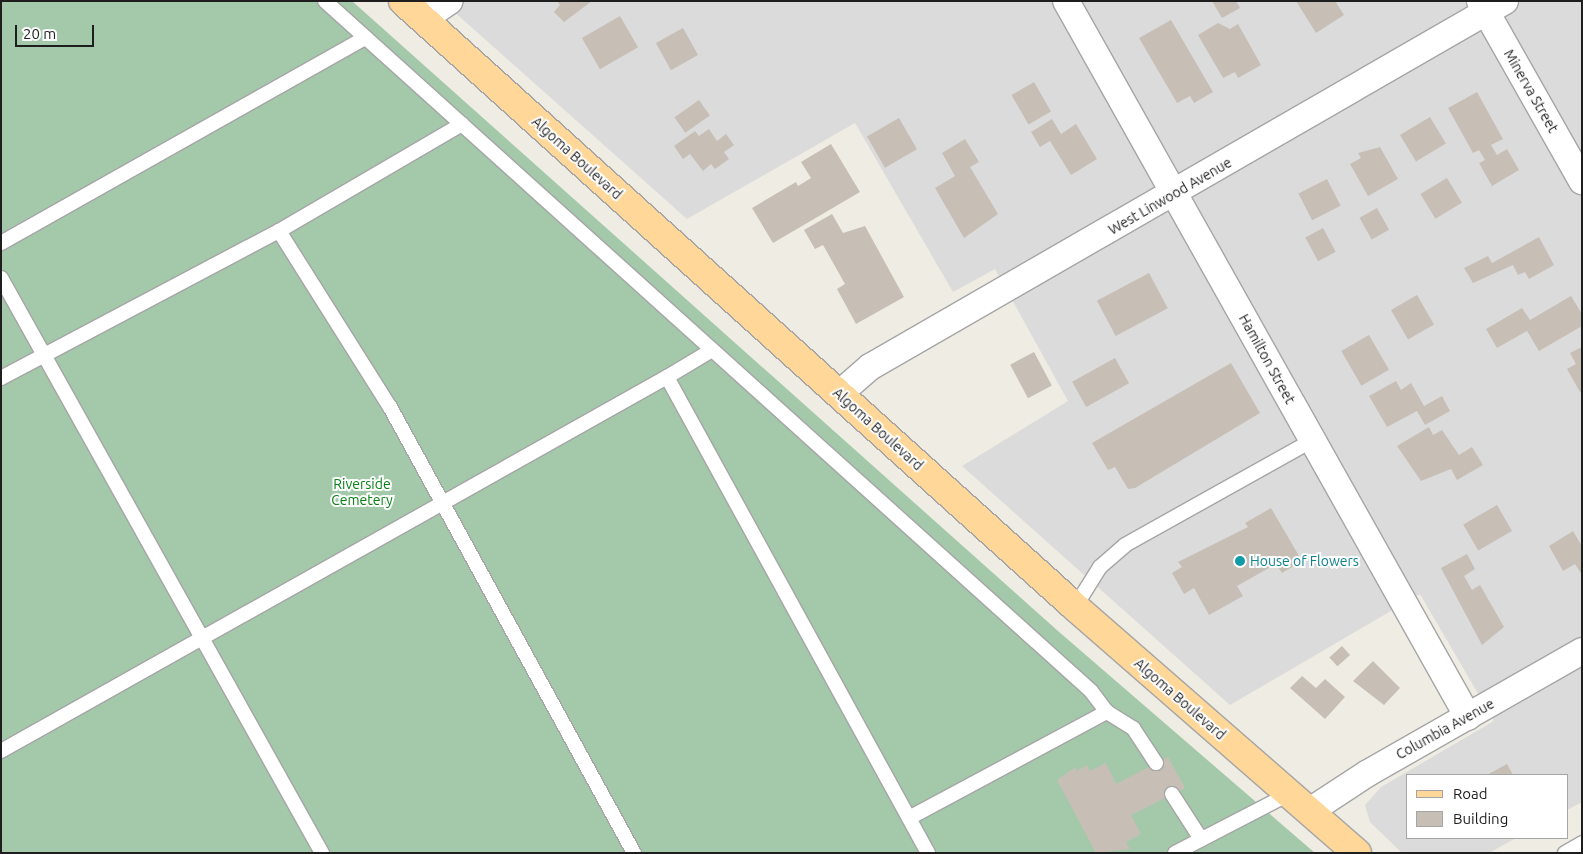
<!DOCTYPE html>
<html>
<head>
<meta charset="utf-8">
<style>
	body { margin:0 }
	#map { position:relative; width:1583px; height:854px; overflow:hidden; background:#efece3; font-family:Ubuntu,sans-serif }
	div>[style] { position:absolute }
	.residential>* { inset:0; background:#dcdbdb }
	.cemetery>* { inset:0; background:#a3c9aa }
	.building>* { inset:0; background:#c7beb6; transform-origin:0 0 }
	.roads { filter:drop-shadow(1px 0 #a5a5a5) drop-shadow(-1px 0 #a5a5a5) drop-shadow(0 1px #a5a5a5) drop-shadow(0 -1px #a5a5a5) }
	.service>* { height:14px; margin:-7px; padding:0 7px; transform-origin:7px; border-radius:7px; background:#fff }
	.minor>* { height:26px; margin:-13px; padding:0 13px; transform-origin:13px; border-radius:13px; background:#fff }
	.primary>* { height:28px; margin:-14px; padding:0 14px; transform-origin:14px; border-radius:14px; background:#ffd799 }
	.dots>* { width:14px; height:14px; translate:-50% -50%; box-sizing:border-box; border:2px solid #fff; border-radius:50% }
	span { translate:-50% -50%; white-space:nowrap; text-align:center; line-height:1.15; -webkit-text-stroke:4px #fff; paint-order:stroke }
	.street-label { font-size:14px; color:#1e1e1e }
	.park-label { font-size:14px; color:#068115 }
	.culture-label { font-size:14px; color:#0d838f }
	.left { translate:0 -50%; text-align:left }
	.frame { position:absolute; inset:0; border:2px solid #1e1e1e; pointer-events:none }
	.legend { position:absolute; left:1406px; top:774px; width:162px; height:65px; box-sizing:border-box; background:#fff; border:1px solid #a5a5a5; margin:0; padding:6px 9px; list-style:none; font-size:15px; color:#1e1e1e }
	.legend li { display:flex; align-items:center; gap:10px; height:25px }
	.legend b { width:25px; border:1px solid #a5a5a5 }
	.scale { position:absolute; left:15px; top:25px; width:79px; height:22px; box-sizing:border-box; border:2px solid #1e1e1e; border-top:0; padding-left:6px; font-size:15px; line-height:18px; white-space:nowrap; color:#1e1e1e; -webkit-text-stroke:4px #fff; paint-order:stroke }
</style>
</head>
<body>
<div id="map">
	<div class="residential">
		<div style="clip-path:polygon(442px 1px,1582px 1px,1582px 802px,1567px 810px,1567px 775px,1407px 775px,1407px 838px,1516px 838px,1489px 853px,1402px 853px,1370px 822px,1365px 805px,1381px 787px,1494px 721px,1420px 594px,1230px 705px,962px 466px,1068px 401px,995px 269px,953px 292px,855px 123px,687px 219px)"></div>
	</div>
	<div class="cemetery">
		<div style="clip-path:polygon(1px 1px,352px 1px,1058px 631px,1315px 853px,1px 853px)"></div>
	</div>
	<div class="building">
		<div style="clip-path:polygon(557px 1px,592px 1px,564px 22px,554px 12px,560px 5px)"></div>
		<div style="clip-path:polygon(1212px 1px,1236px 1px,1240px 8px,1222px 18px)"></div>
		<div style="clip-path:polygon(1296px 1px,1335px 1px,1344px 15px,1316px 33px)"></div>
		<div style="left:620px;top:16px;width:36px;height:44px;rotate:60deg"></div>
		<div style="clip-path:polygon(1171px 20px,1213px 92px,1194px 103px,1190px 96px,1177px 103px,1139px 38px)"></div>
		<div style="clip-path:polygon(1218px 23px,1230px 29px,1238px 24px,1261px 65px,1238px 78px,1235px 72px,1223px 78px,1198px 35px)"></div>
		<div style="left:683px;top:28px;width:31px;height:31px;rotate:61deg"></div>
		<div style="left:1034px;top:82px;width:34px;height:26px;rotate:60deg"></div>
		<div style="clip-path:polygon(1477px 92px,1503px 139px,1491px 145px,1497px 155px,1507px 149px,1519px 170px,1492px 186px,1479px 163px,1485px 160px,1479px 150px,1473px 153px,1448px 108px)"></div>
		<div style="left:699px;top:100px;width:19px;height:30px;rotate:55deg"></div>
		<div style="left:1430px;top:117px;width:31px;height:35px;rotate:59deg"></div>
		<div style="left:899px;top:118px;width:36px;height:37px;rotate:60deg"></div>
		<div style="clip-path:polygon(1052px 119px,1061px 134px,1076px 124px,1097px 159px,1071px 175px,1050px 141px,1040px 147px,1031px 132px)"></div>
		<div style="clip-path:polygon(709px 129px,717px 141px,726px 134px,734px 145px,724px 152px,729px 159px,715px 169px,711px 164px,703px 171px,690px 154px,683px 159px,674px 146px,695px 131px,699px 136px)"></div>
		<div style="clip-path:polygon(965px 139px,979px 162px,970px 167px,998px 214px,964px 238px,935px 188px,955px 176px,942px 153px)"></div>
		<div style="clip-path:polygon(831px 144px,860px 192px,773px 243px,752px 208px,796px 182px,798px 186px,811px 178px,801px 162px)"></div>
		<div style="clip-path:polygon(1380px 147px,1398px 179px,1368px 196px,1350px 164px,1361px 158px,1358px 153px)"></div>
		<div style="left:1447px;top:178px;width:29px;height:31px;rotate:59deg"></div>
		<div style="left:1327px;top:179px;width:30px;height:32px;rotate:63deg"></div>
		<div style="left:1377px;top:208px;width:25px;height:20px;rotate:61deg"></div>
		<div style="clip-path:polygon(832px 214px,843px 233px,865px 226px,904px 297px,856px 324px,837px 289px,845px 284px,823px 245px,815px 249px,804px 230px)"></div>
		<div style="left:1323px;top:228px;width:27px;height:20px;rotate:62deg"></div>
		<div style="clip-path:polygon(1539px 237px,1554px 265px,1529px 279px,1525px 272px,1518px 275px,1513px 265px,1473px 283px,1464px 268px,1488px 256px,1492px 263px)"></div>
		<div style="left:1149px;top:273px;width:40px;height:59px;rotate:62deg"></div>
		<div style="left:1417px;top:295px;width:34px;height:30px;rotate:60deg"></div>
		<div style="clip-path:polygon(1571px 296px,1582px 314px,1582px 326px,1539px 351px,1527px 331px,1497px 348px,1486px 329px,1522px 308px,1530px 320px)"></div>
		<div style="left:1369px;top:335px;width:40px;height:32px;rotate:60deg"></div>
		<div style="clip-path:polygon(1582px 347px,1582px 391px,1580px 392px,1567px 369px,1576px 364px,1570px 353px)"></div>
		<div style="left:1034px;top:352px;width:38px;height:27px;rotate:62deg"></div>
		<div style="left:1115px;top:358px;width:29px;height:49px;rotate:61deg"></div>
		<div style="clip-path:polygon(1231px 363px,1260px 413px,1135px 488px,1128px 489px,1115px 467px,1108px 470px,1092px 443px)"></div>
		<div style="clip-path:polygon(1396px 381px,1401px 390px,1411px 383px,1424px 406px,1442px 396px,1450px 411px,1425px 425px,1417px 411px,1387px 427px,1369px 396px)"></div>
		<div style="clip-path:polygon(1429px 427px,1433px 435px,1442px 430px,1459px 455px,1472px 447px,1483px 465px,1457px 480px,1451px 469px,1421px 481px,1397px 446px)"></div>
		<div style="left:1497px;top:505px;width:30px;height:39px;rotate:60deg"></div>
		<div style="clip-path:polygon(1271px 508px,1302px 561px,1282px 573px,1276px 564px,1237px 586px,1243px 596px,1209px 615px,1194px 588px,1184px 594px,1172px 573px,1182px 567px,1178px 562px,1248px 527px,1245px 523px)"></div>
		<div style="clip-path:polygon(1573px 531px,1582px 546px,1582px 575px,1575px 564px,1563px 571px,1549px 546px)"></div>
		<div style="clip-path:polygon(1467px 554px,1475px 569px,1464px 576px,1472px 590px,1480px 585px,1504px 627px,1482px 645px,1441px 568px)"></div>
		<div style="left:1342px;top:646px;width:12px;height:17px;rotate:48deg"></div>
		<div style="clip-path:polygon(1373px 661px,1400px 688px,1384px 705px,1353px 681px)"></div>
		<div style="clip-path:polygon(1302px 676px,1316px 688px,1325px 679px,1345px 697px,1325px 719px,1290px 688px)"></div>
		<div style="clip-path:polygon(1168px 757px,1185px 788px,1131px 815px,1141px 834px,1126px 842px,1130px 849px,1096px 853px,1057px 780px,1076px 767px,1077px 771px,1087px 765px,1090px 771px,1106px 763px,1116px 784px)"></div>
		<div style="clip-path:polygon(1507px 764px,1513px 775px,1487px 775px)"></div>
	</div>
	<div class="roads">
		<div class="service">
			<div style="left:325px;top:1px;width:1031px;rotate:42.01deg"></div>
			<div style="left:1091px;top:691px;width:26px;rotate:53deg"></div>
			<div style="left:1107px;top:712px;width:31px;rotate:32deg"></div>
			<div style="left:1133px;top:728px;width:42px;rotate:56.7deg"></div>
			<div style="left:279px;top:231px;width:208px;rotate:57.8deg"></div>
			<div style="left:390px;top:407px;width:508px;rotate:61.32deg"></div>
			<div style="left:1px;top:243px;width:418px;rotate:-29.4deg"></div>
			<div style="left:1px;top:278px;width:659px;rotate:60.83deg"></div>
			<div style="left:712px;top:350px;width:52px;rotate:149deg"></div>
			<div style="left:667px;top:377px;width:543px;rotate:61.26deg"></div>
			<div style="left:1px;top:378px;width:314px;rotate:-27.9deg"></div>
			<div style="left:279px;top:231px;width:212px;rotate:-30.3deg"></div>
			<div style="left:1075px;top:607px;width:47px;rotate:-58deg"></div>
			<div style="left:1100px;top:567px;width:33px;rotate:-41deg"></div>
			<div style="left:1125px;top:545px;width:215px;rotate:-29.2deg"></div>
			<div style="left:1px;top:751px;width:764px;rotate:-29.32deg"></div>
			<div style="left:1172px;top:794px;width:54px;rotate:57.2deg"></div>
			<div style="left:909px;top:818px;width:225px;rotate:-28.2deg"></div>
			<div style="left:1175px;top:853px;width:128px;rotate:-27.4deg"></div>
			<div style="left:1565px;top:853px;width:20px;rotate:-30deg"></div>
		</div>
		<div class="minor">
			<div style="left:1066px;top:1px;width:821px;rotate:60.69deg"></div>
			<div style="left:1480px;top:1px;width:207px;rotate:60.5deg"></div>
			<div style="left:423px;top:19px;width:32px;rotate:-34deg"></div>
			<div style="left:839px;top:394px;width:41px;rotate:-41.1deg"></div>
			<div style="left:870px;top:367px;width:733px;rotate:-29.96deg"></div>
			<div style="left:1310px;top:811px;width:69px;rotate:-33.2deg"></div>
			<div style="left:1368px;top:773px;width:246px;rotate:-29.7deg"></div>
		</div>
		<div class="primary">
			<div style="left:403px;top:1px;width:905px;rotate:42.04deg"></div>
			<div style="left:1075px;top:607px;width:374px;rotate:41.1deg"></div>
		</div>
	</div>
	<div class="dots">
		<div style="left:1240px;top:561px;background:#0f9aa8"></div>
	</div>
	<div class="street-label">
		<span style="left:1531px;top:91px;rotate:60deg">Minerva Street</span>
		<span style="left:577px;top:158px;rotate:42deg">Algoma Boulevard</span>
		<span style="left:1170px;top:196px;rotate:-30deg">West Linwood Avenue</span>
		<span style="left:1267px;top:359px;rotate:61deg">Hamilton Street</span>
		<span style="left:878px;top:429px;rotate:42deg">Algoma Boulevard</span>
		<span style="left:1180px;top:699px;rotate:41deg">Algoma Boulevard</span>
		<span style="left:1445px;top:729px;rotate:-29deg">Columbia Avenue</span>
	</div>
	<div class="park-label">
		<span style="left:362px;top:492px">Riverside<br>Cemetery</span>
	</div>
	<div class="culture-label">
		<span class="left" style="left:1250px;top:561px">House of Flowers</span>
	</div>
	<div class="frame"></div>
	<ul class="legend">
	<li><b style="height:6px;background:#ffd799"></b>Road</li>
	<li><b style="height:14px;background:#c7beb6"></b>Building</li>
	</ul>
	<div class="scale">20 m</div>
</div>
</body>
</html>
